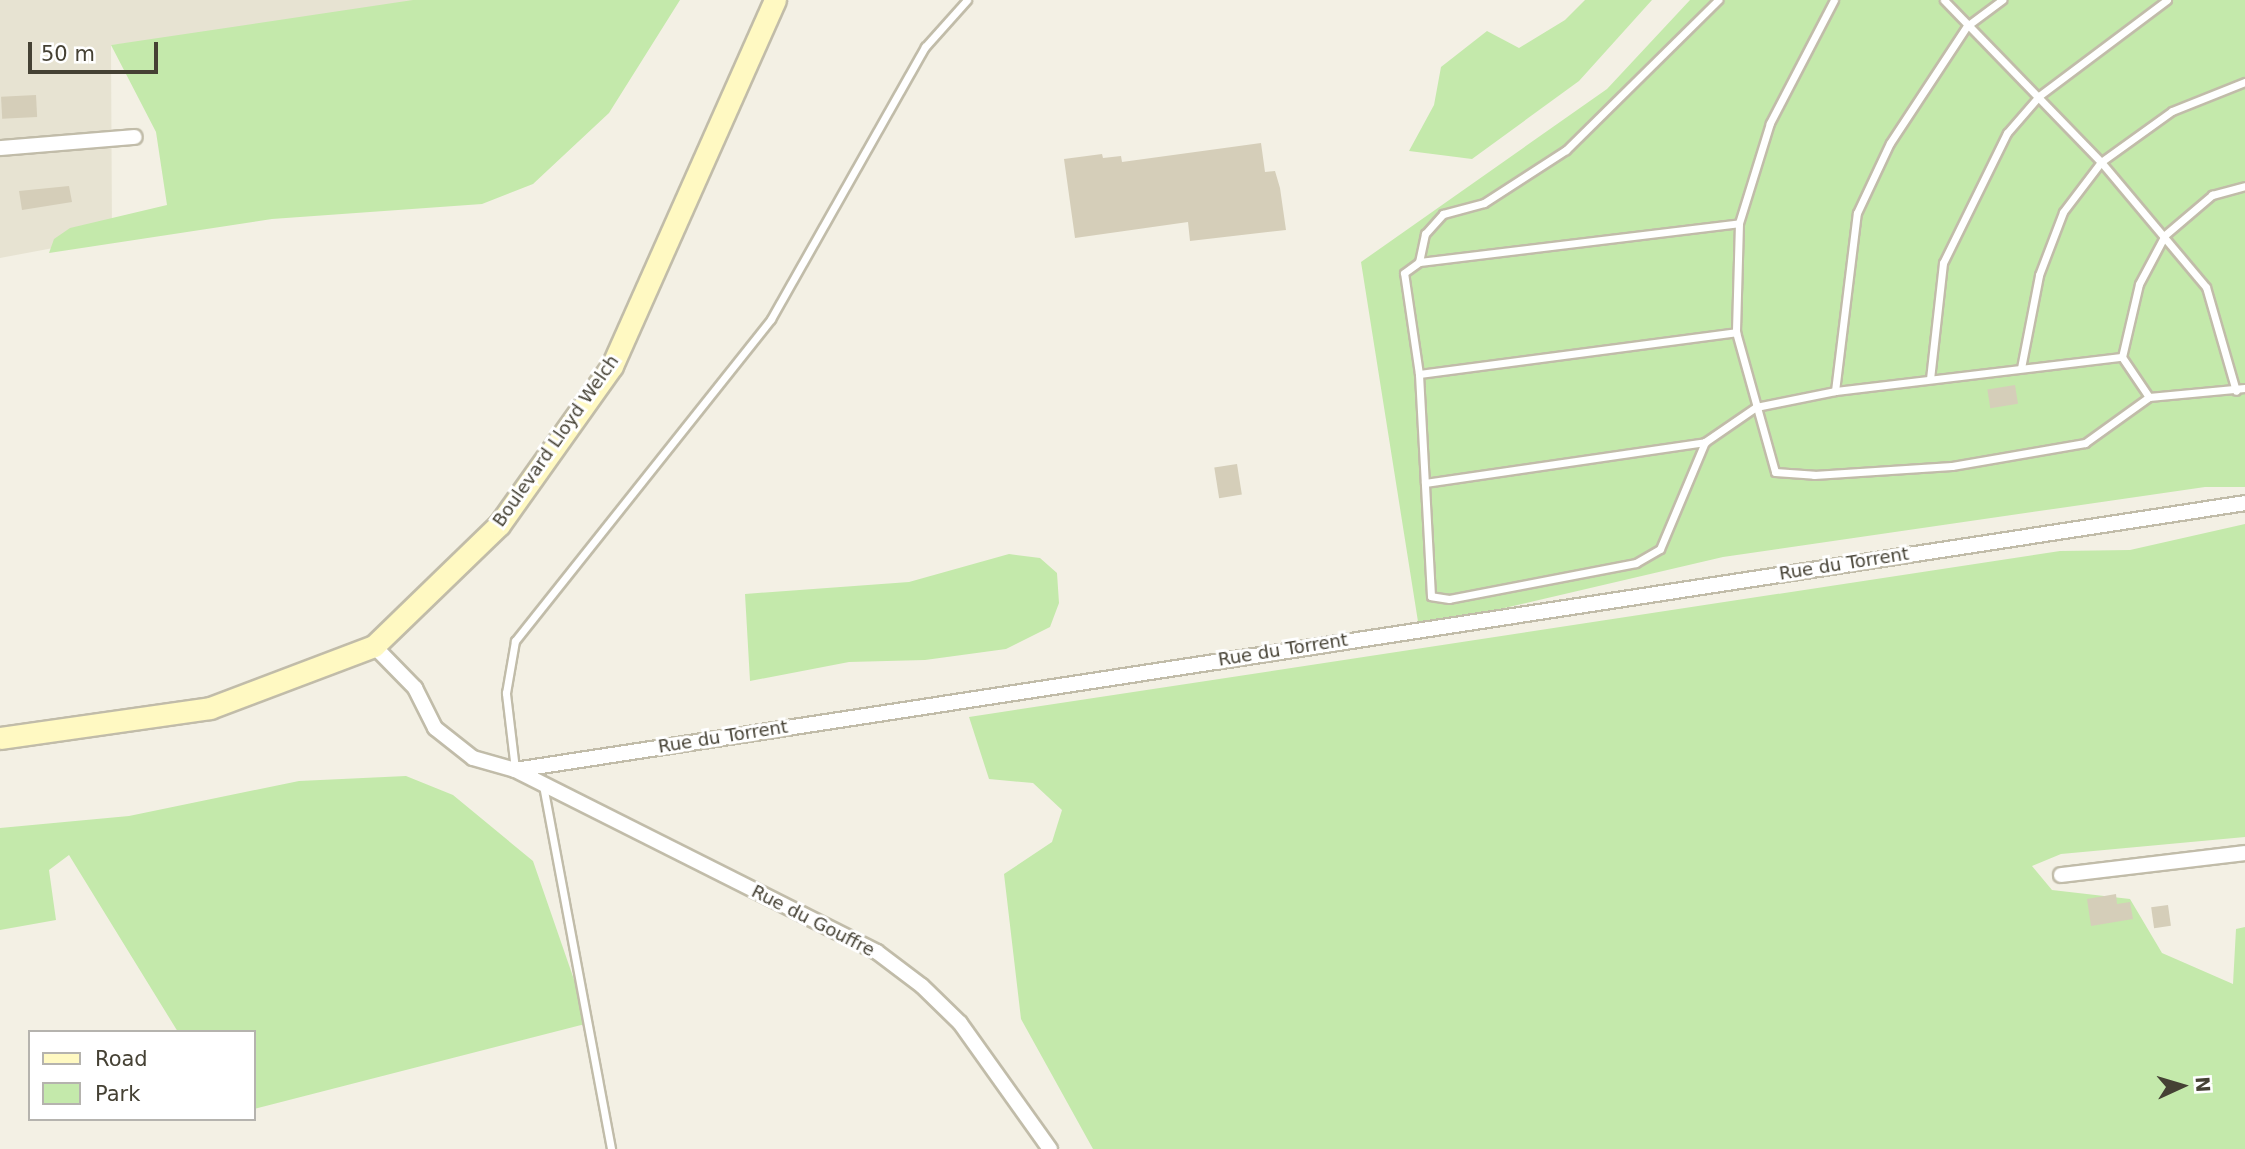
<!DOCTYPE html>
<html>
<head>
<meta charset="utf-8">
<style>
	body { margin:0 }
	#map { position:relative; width:2245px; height:1149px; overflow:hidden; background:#f3f0e4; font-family:"DejaVu Sans",sans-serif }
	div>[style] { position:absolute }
	.residential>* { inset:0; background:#e7e3d2 }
	.green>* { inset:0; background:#c4e9ab }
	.building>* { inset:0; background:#d5ceb9; transform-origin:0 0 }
	.roads { filter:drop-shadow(2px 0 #c1bca9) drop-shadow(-2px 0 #c1bca9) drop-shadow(0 2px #c1bca9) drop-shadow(0 -2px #c1bca9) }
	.lane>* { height:7px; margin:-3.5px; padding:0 3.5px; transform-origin:3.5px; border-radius:3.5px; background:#fff }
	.street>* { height:14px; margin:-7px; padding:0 7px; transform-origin:7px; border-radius:7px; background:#fff }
	.secondary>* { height:21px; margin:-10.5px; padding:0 10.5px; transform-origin:10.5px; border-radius:10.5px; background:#fff9c2 }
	span { translate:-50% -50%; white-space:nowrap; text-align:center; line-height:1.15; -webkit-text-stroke:6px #fff; paint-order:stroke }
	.street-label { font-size:18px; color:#454134 }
	.legend { position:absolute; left:28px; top:1030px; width:228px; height:91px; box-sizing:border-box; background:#fff; border:2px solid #b5b3ae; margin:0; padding:9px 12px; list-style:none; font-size:21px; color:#454134 }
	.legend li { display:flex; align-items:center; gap:14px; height:35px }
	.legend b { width:35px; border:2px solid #b5b3ae }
	.north { position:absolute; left:2147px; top:1051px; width:70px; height:70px; -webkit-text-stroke:5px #fff; paint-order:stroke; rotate:86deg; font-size:19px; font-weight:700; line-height:28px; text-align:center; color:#454134 }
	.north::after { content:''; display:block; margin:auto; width:24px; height:32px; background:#454134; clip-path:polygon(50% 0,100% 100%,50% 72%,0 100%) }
	.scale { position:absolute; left:28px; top:42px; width:130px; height:32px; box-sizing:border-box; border:4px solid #454134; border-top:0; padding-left:9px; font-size:21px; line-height:24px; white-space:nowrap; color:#454134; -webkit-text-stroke:5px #fff; paint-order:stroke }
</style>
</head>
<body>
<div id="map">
	<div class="residential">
		<div style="clip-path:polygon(0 0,521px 0,111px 45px,112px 237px,0 258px)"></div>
	</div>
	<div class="green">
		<div style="clip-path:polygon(413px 0,680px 0,609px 113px,533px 184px,482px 204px,272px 219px,49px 253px,54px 239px,70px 228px,167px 205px,156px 132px,111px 45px)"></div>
		<div style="clip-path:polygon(1585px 0,1652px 0,1579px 81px,1472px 159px,1409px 151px,1434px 105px,1441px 67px,1487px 31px,1519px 48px,1565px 20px)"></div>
		<div style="clip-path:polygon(1690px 0,2245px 0,2245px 487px,2205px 487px,1723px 557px,1419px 628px,1361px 262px,1607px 89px)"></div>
		<div style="clip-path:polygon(2245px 524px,2245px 837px,2061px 854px,2032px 866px,2052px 890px,2130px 899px,2162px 953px,2233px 984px,2236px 929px,2245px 927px,2245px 1149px,1093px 1149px,1021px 1019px,1004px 874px,1052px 842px,1062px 810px,1033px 783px,989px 779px,969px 717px,2060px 551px,2130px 550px)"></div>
		<div style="clip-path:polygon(1009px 554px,1040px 558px,1057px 573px,1059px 603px,1050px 627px,1006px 649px,925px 660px,849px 662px,750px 681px,745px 594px,909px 582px)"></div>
		<div style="clip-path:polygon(406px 776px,453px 795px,533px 861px,589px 1023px,254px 1109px,254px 1032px,178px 1032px,69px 855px,49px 870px,56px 920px,0 930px,0 828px,129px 816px,299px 781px)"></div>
	</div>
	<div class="building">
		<div style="left:36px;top:95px;width:22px;height:35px;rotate:87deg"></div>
		<div style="clip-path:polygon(1261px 143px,1265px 172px,1275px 171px,1280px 188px,1286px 230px,1190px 241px,1188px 222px,1075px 238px,1064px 159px,1102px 154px,1103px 158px,1121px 156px,1122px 162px)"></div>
		<div style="clip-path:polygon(69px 186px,72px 202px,22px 210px,19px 191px)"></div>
		<div style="left:2015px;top:385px;width:19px;height:28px;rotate:81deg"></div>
		<div style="left:1237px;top:464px;width:31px;height:23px;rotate:81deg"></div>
		<div style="clip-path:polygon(2116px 894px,2117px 904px,2130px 902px,2133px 919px,2091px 926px,2087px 899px)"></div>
		<div style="left:2168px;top:905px;width:21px;height:17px;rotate:82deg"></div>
	</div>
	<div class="roads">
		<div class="lane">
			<div style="left:1834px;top:0;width:139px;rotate:117.5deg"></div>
			<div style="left:1770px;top:123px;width:105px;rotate:107.2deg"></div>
			<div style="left:1739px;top:223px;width:109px;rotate:91.6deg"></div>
			<div style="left:1736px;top:332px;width:145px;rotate:74.4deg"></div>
			<div style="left:1775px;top:472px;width:39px;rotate:4deg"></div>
			<div style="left:1814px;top:475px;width:138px;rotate:-3.7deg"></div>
			<div style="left:1952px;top:466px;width:135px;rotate:-9.8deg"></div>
			<div style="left:2085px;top:443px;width:79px;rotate:-35.7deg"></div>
			<div style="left:2149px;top:397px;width:96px;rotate:-5.4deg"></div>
			<div style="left:1944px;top:0;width:226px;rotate:45.9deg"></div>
			<div style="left:2101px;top:162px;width:163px;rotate:50deg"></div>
			<div style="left:2206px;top:287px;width:108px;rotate:73.9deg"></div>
			<div style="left:1419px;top:262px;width:29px;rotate:-78deg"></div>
			<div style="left:1425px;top:234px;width:27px;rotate:-48deg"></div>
			<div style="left:1443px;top:214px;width:42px;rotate:-15deg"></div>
			<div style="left:1484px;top:203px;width:98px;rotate:-32.9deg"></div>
			<div style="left:1566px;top:150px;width:214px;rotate:-44.6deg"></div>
			<div style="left:2021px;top:368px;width:95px;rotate:-79deg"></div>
			<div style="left:2039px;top:275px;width:67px;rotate:-69.1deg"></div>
			<div style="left:2063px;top:212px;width:63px;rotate:-52.8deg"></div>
			<div style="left:2101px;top:162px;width:87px;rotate:-35.7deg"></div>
			<div style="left:2172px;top:111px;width:79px;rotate:-21.7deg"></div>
			<div style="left:1419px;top:374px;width:320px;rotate:-7.5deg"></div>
			<div style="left:1930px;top:379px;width:117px;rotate:-83.6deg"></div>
			<div style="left:1943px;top:263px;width:145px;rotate:-63.8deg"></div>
			<div style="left:2007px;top:133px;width:49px;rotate:-49.1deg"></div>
			<div style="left:2039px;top:96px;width:160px;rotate:-36.9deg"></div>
			<div style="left:1835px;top:391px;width:179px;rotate:-83deg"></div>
			<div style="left:1857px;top:213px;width:77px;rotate:-64.8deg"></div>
			<div style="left:1890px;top:143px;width:140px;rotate:-56.7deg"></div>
			<div style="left:1967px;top:26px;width:44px;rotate:-36.6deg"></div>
			<div style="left:2149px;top:397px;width:48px;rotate:-124deg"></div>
			<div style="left:2122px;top:357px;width:75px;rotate:-76.9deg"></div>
			<div style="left:2139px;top:284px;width:55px;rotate:-62deg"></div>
			<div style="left:2165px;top:235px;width:62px;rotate:-40.4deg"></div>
			<div style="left:2212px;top:195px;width:34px;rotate:-15deg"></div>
			<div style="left:1705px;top:442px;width:116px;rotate:112.8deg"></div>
			<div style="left:1660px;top:549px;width:28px;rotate:150deg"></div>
			<div style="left:1636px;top:563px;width:190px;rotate:169.1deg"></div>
			<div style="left:1449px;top:599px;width:18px;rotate:-171deg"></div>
			<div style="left:1431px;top:596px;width:222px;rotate:-93.1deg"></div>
			<div style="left:1419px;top:374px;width:102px;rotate:-98.4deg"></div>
			<div style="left:1404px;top:273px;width:19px;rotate:-36deg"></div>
			<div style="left:1419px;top:262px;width:322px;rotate:-6.9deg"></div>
			<div style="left:1425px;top:483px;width:283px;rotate:-8.3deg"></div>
			<div style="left:1705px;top:442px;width:62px;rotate:-34.5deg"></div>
			<div style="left:1756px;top:407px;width:81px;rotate:-11.4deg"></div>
			<div style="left:1835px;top:391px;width:289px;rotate:-6.8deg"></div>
			<div style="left:515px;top:769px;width:77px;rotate:-96.8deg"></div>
			<div style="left:506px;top:693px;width:53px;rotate:-80.2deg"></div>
			<div style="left:515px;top:641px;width:411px;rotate:-51.5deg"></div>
			<div style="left:771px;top:319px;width:313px;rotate:-60.5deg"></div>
			<div style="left:925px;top:47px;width:63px;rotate:-48.2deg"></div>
			<div style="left:543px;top:785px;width:370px;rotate:79.4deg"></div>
		</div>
		<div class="street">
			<div style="left:0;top:148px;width:135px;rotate:-4.7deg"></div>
			<div style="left:374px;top:646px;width:59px;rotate:45.7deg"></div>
			<div style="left:415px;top:688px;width:45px;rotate:63.4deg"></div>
			<div style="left:435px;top:728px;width:48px;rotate:38.3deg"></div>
			<div style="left:473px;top:758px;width:44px;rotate:15.9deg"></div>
			<div style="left:515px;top:770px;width:1750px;rotate:-8.77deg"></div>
			<div style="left:515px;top:770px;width:405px;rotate:26.7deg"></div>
			<div style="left:877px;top:952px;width:56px;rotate:37.1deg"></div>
			<div style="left:922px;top:986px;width:53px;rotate:44.2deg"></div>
			<div style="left:960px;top:1023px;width:155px;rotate:54.5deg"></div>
			<div style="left:2061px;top:875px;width:185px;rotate:-6.8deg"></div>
		</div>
		<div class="secondary">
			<div style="left:0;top:738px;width:212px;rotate:-8.1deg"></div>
			<div style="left:210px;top:708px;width:175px;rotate:-20.7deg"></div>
			<div style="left:374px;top:646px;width:174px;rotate:-44.1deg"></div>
			<div style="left:499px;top:525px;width:195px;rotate:-54.6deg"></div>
			<div style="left:612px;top:366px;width:401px;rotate:-66deg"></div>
		</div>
	</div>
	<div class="street-label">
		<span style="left:556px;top:441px;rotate:-55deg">Boulevard Lloyd Welch</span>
		<span style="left:1844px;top:564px;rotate:-9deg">Rue du Torrent</span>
		<span style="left:1283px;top:650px;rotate:-9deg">Rue du Torrent</span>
		<span style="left:723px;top:737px;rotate:-9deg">Rue du Torrent</span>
		<span style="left:813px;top:921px;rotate:27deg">Rue du Gouffre</span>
	</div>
	<ul class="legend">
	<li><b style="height:9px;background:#fff9c2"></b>Road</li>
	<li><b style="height:19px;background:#c4e9ab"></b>Park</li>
	</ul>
	<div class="north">N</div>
	<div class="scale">50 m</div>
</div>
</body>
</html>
